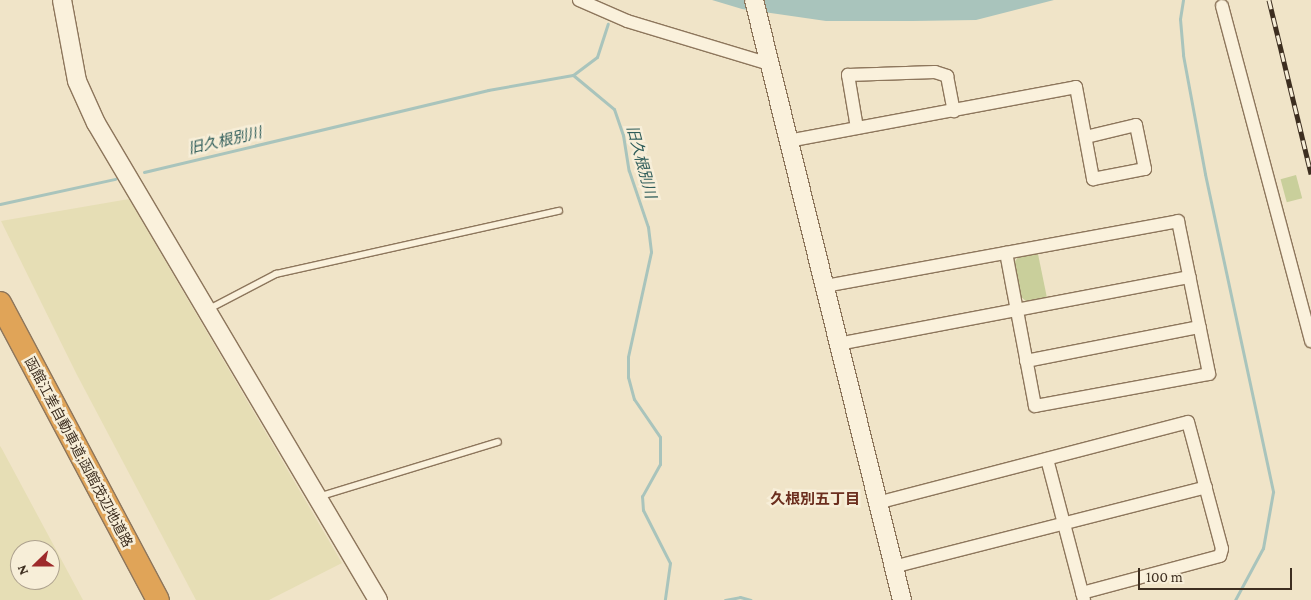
<!DOCTYPE html>
<html>
<head>
<meta charset="utf-8">
<style>
	body { margin:0 }
	#map { position:relative; width:1311px; height:600px; overflow:hidden; background:#f0e4c8; font-family:"Crimson Pro","Noto Sans JP",serif }
	div>[style] { position:absolute }
	.farmland>* { inset:0; background:#e6deb5 }
	.green>* { inset:0; background:#c9cf9b; transform-origin:0 0 }
	.water>* { inset:0; background:#a9c4bc }
	.stream>* { height:3px; margin:-1.5px; padding:0 1.5px; transform-origin:1.5px; border-radius:1.5px; background:#a9c4bc }
	.roads { filter:drop-shadow(1px 0 #8d765c) drop-shadow(-1px 0 #8d765c) drop-shadow(0 1px #8d765c) drop-shadow(0 -1px #8d765c) }
	.lane>* { height:6px; margin:-3px; padding:0 3px; transform-origin:3px; border-radius:3px; background:#faf1dc }
	.street>* { height:12px; margin:-6px; padding:0 6px; transform-origin:6px; border-radius:6px; background:#faf1dc }
	.secondary>* { height:18px; margin:-9px; padding:0 9px; transform-origin:9px; border-radius:9px; background:#faf1dc }
	.highway>* { height:22px; margin:-11px; padding:0 11px; transform-origin:11px; border-radius:11px; background:#e0a458 }
	.rail>* { height:5px; margin-top:-2.5px; transform-origin:0; background:repeating-linear-gradient(90deg,#f7eed8 0 9px,#3d2e20 0 18px); box-sizing:border-box; border-block:1px solid #3d2e20 }
	span { translate:-50% -50%; white-space:nowrap; text-align:center; line-height:1.15; -webkit-text-stroke:5px #f7eed8; paint-order:stroke }
	.street-label { font-size:14px; color:#3d2e20 }
	.water-label { font-size:15px; color:#2f5d5a; font-style:italic }
	.neighbourhood-label { font-size:15px; color:#6b2e1e; font-weight:700 }
	.north { position:absolute; left:10px; top:540px; width:50px; height:50px; box-sizing:border-box; background:#f7eed8; border:1px solid #ada18e; border-radius:50%; rotate:248deg; font-size:14px; font-weight:700; line-height:20px; text-align:center; color:#3d2e20 }
	.north::after { content:''; display:block; margin:auto; width:18px; height:22px; background:#9e2a2b; clip-path:polygon(50% 0,100% 100%,50% 72%,0 100%) }
	.scale { position:absolute; left:1138px; top:568px; width:154px; height:22px; box-sizing:border-box; border:2px solid #3d2e20; border-top:0; padding-left:6px; font-size:15px; line-height:18px; white-space:nowrap; color:#3d2e20; -webkit-text-stroke:4px #f7eed8; paint-order:stroke }
</style>
</head>
<body>
<div id="map">
	<div class="farmland">
		<div style="clip-path:polygon(129px 199px,342px 563px,269px 600px,196px 600px,76px 373px,1px 221px)"></div>
		<div style="clip-path:polygon(evenodd,0 446px,2px 449px,83px 600px,0 600px,0 446px,20px 550px,50px 550px,50px 580px,20px 580px,20px 550px)"></div>
	</div>
	<div class="green">
		<div style="left:1296px;top:175px;width:24px;height:16px;rotate:75deg"></div>
		<div style="clip-path:polygon(1038px 254px,1047px 298px,1027px 302px,1021px 297px,1014px 263px,1018px 257px)"></div>
	</div>
	<div class="water">
		<div style="clip-path:polygon(712px 0,1054px 0,976px 20px,913px 21px,826px 21px,742px 9px)"></div>
	</div>
	<div class="stream">
		<div style="left:1183px;top:0;width:19px;rotate:99deg"></div>
		<div style="left:1180px;top:19px;width:36px;rotate:85deg"></div>
		<div style="left:1183px;top:55px;width:121px;rotate:79.5deg"></div>
		<div style="left:1205px;top:174px;width:325px;rotate:77.9deg"></div>
		<div style="left:1273px;top:492px;width:57px;rotate:100.1deg"></div>
		<div style="left:1263px;top:548px;width:59px;rotate:118.3deg"></div>
		<div style="left:573px;top:75px;width:30px;rotate:-37deg"></div>
		<div style="left:597px;top:57px;width:35px;rotate:-72deg"></div>
		<div style="left:144px;top:172px;width:354px;rotate:-13.4deg"></div>
		<div style="left:488px;top:90px;width:86px;rotate:-10deg"></div>
		<div style="left:573px;top:75px;width:53px;rotate:39.7deg"></div>
		<div style="left:614px;top:109px;width:28px;rotate:71deg"></div>
		<div style="left:623px;top:135px;width:36px;rotate:81deg"></div>
		<div style="left:629px;top:171px;width:59px;rotate:71.3deg"></div>
		<div style="left:648px;top:227px;width:25px;rotate:83deg"></div>
		<div style="left:651px;top:252px;width:107px;rotate:102.4deg"></div>
		<div style="left:628px;top:357px;width:20px;rotate:90deg"></div>
		<div style="left:628px;top:377px;width:23px;rotate:75deg"></div>
		<div style="left:634px;top:399px;width:46px;rotate:55.6deg"></div>
		<div style="left:660px;top:437px;width:27px;rotate:90deg"></div>
		<div style="left:660px;top:464px;width:37px;rotate:119deg"></div>
		<div style="left:642px;top:496px;width:14px;rotate:86deg"></div>
		<div style="left:643px;top:510px;width:59px;rotate:63deg"></div>
		<div style="left:670px;top:563px;width:37px;rotate:98deg"></div>
		<div style="left:0;top:204px;width:118px;rotate:-12.3deg"></div>
		<div style="left:725px;top:600px;width:15px;rotate:-11deg"></div>
		<div style="left:740px;top:597px;width:11px;rotate:15deg"></div>
	</div>
	<div class="roads">
		<div class="lane">
			<div style="left:209px;top:309px;width:76px;rotate:-27.6deg"></div>
			<div style="left:276px;top:274px;width:290px;rotate:-12.6deg"></div>
			<div style="left:318px;top:497px;width:188px;rotate:-17deg"></div>
		</div>
		<div class="street">
			<div style="left:579px;top:0;width:52px;rotate:23.6deg"></div>
			<div style="left:627px;top:21px;width:148px;rotate:16.8deg"></div>
			<div style="left:1222px;top:6px;width:347px;rotate:75.1deg"></div>
			<div style="left:857px;top:128px;width:54px;rotate:-99.6deg"></div>
			<div style="left:848px;top:75px;width:87px;rotate:-2deg"></div>
			<div style="left:935px;top:72px;width:13px;rotate:18deg"></div>
			<div style="left:947px;top:76px;width:36px;rotate:79deg"></div>
			<div style="left:788px;top:141px;width:293px;rotate:-10.6deg"></div>
			<div style="left:1076px;top:87px;width:94px;rotate:79.5deg"></div>
			<div style="left:1093px;top:179px;width:53px;rotate:-10.9deg"></div>
			<div style="left:1145px;top:169px;width:45px;rotate:-101.6deg"></div>
			<div style="left:1136px;top:125px;width:51px;rotate:166.5deg"></div>
			<div style="left:825px;top:286px;width:359px;rotate:-10.4deg"></div>
			<div style="left:1178px;top:221px;width:156px;rotate:78.5deg"></div>
			<div style="left:1209px;top:374px;width:177px;rotate:169.6deg"></div>
			<div style="left:1035px;top:406px;width:156px;rotate:-100.7deg"></div>
			<div style="left:838px;top:344px;width:358px;rotate:-10.8deg"></div>
			<div style="left:1026px;top:361px;width:177px;rotate:-11.1deg"></div>
			<div style="left:1047px;top:459px;width:146px;rotate:75.3deg"></div>
			<div style="left:877px;top:503px;width:321px;rotate:-14.6deg"></div>
			<div style="left:1188px;top:422px;width:131px;rotate:75deg"></div>
			<div style="left:1222px;top:549px;width:7px;rotate:106deg"></div>
			<div style="left:1220px;top:556px;width:143px;rotate:165deg"></div>
			<div style="left:893px;top:567px;width:323px;rotate:-14.3deg"></div>
		</div>
		<div class="secondary">
			<div style="left:62px;top:0;width:82px;rotate:79.5deg"></div>
			<div style="left:77px;top:81px;width:46px;rotate:65.7deg"></div>
			<div style="left:96px;top:123px;width:554px;rotate:59.41deg"></div>
			<div style="left:754px;top:0;width:618px;rotate:76.14deg"></div>
		</div>
		<div class="highway">
			<div style="left:0;top:303px;width:336px;rotate:62deg"></div>
		</div>
	</div>
	<div class="rail">
		<div style="left:1269px;top:0;width:179px;rotate:76.4deg"></div>
	</div>
	<div class="street-label">
		<span style="left:79px;top:452px;rotate:62deg">函館江差自動車道;函館茂辺地道路</span>
	</div>
	<div class="water-label">
		<span style="left:225px;top:141px;rotate:-13deg">旧久根別川</span>
		<span style="left:641px;top:162px;rotate:75deg">旧久根別川</span>
	</div>
	<div class="neighbourhood-label">
		<span style="left:815px;top:500px">久根別五丁目</span>
	</div>
	<div class="north">N</div>
	<div class="scale">100 m</div>
</div>
</body>
</html>
